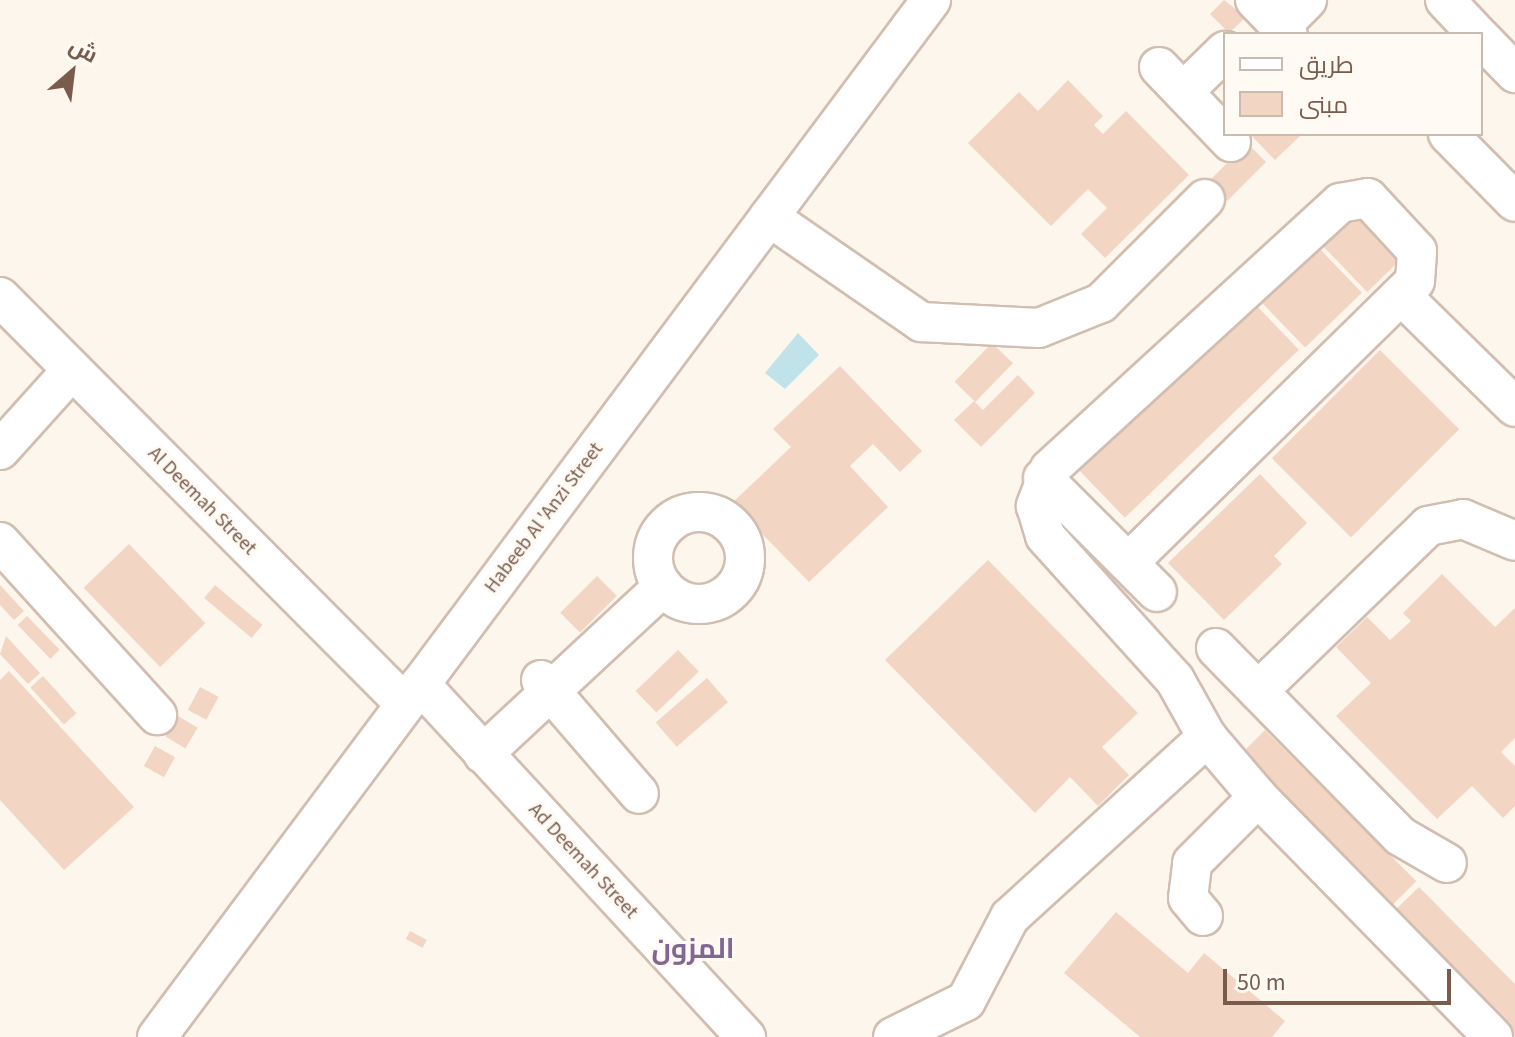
<!DOCTYPE html>
<html>
<head>
<meta charset="utf-8">
<style>
	body { margin:0 }
	#map { position:relative; width:1515px; height:1037px; overflow:hidden; background:#fdf6ec; font-family:"Source Sans 3",Cairo,sans-serif }
	div>[style] { position:absolute }
	.water>* { inset:0; background:#bfe3e8 }
	.building>* { inset:0; background:#f3d5c3; transform-origin:0 0 }
	.roads { filter:drop-shadow(2px 0 #d1beb0) drop-shadow(-2px 0 #d1beb0) drop-shadow(0 2px #d1beb0) drop-shadow(0 -2px #d1beb0) }
	.minor>* { height:38px; margin:-19px; padding:0 19px; transform-origin:19px; border-radius:19px; background:#fff }
	.minor>.ring { margin:-19px; padding:0; box-sizing:content-box; background:none; border:38px solid #fff; border-radius:50% }
	span { translate:-50% -50%; white-space:nowrap; text-align:center; line-height:1.15; -webkit-text-stroke:6px #fffaf3; paint-order:stroke }
	.street-label { font-size:20px; color:#7a5c4d }
	.district-label { font-size:28px; color:#846695; font-weight:700 }
	.legend { position:absolute; left:1223px; top:32px; width:260px; height:104px; box-sizing:border-box; background:#fffaf3; border:2px solid #cabbb1; margin:0; padding:10px 14px; list-style:none; font-size:24px; color:#7a5c4d }
	.legend li { display:flex; align-items:center; gap:16px; height:40px }
	.legend b { width:40px; border:2px solid #cabbb1 }
	.north { position:absolute; left:32px; top:32px; width:80px; height:80px; -webkit-text-stroke:6px #fffaf3; paint-order:stroke; rotate:28deg; font-size:22px; font-weight:700; line-height:32px; text-align:center; color:#7a5c4d }
	.north::after { content:''; display:block; margin:auto; width:28px; height:36px; background:#7a5c4d; clip-path:polygon(50% 0,100% 100%,50% 72%,0 100%) }
	.scale { position:absolute; left:1223px; top:969px; width:228px; height:36px; box-sizing:border-box; border:4px solid #7a5c4d; border-top:0; padding-left:10px; font-size:24px; line-height:28px; white-space:nowrap; color:#7a5c4d; -webkit-text-stroke:6px #fffaf3; paint-order:stroke }
</style>
</head>
<body>
<div id="map">
	<div class="water">
		<div style="clip-path:polygon(798px 333px,819px 355px,785px 389px,765px 373px)"></div>
	</div>
	<div class="building">
		<div style="clip-path:polygon(1224px 0,1246px 17px,1229px 33px,1210px 14px)"></div>
		<div style="clip-path:polygon(1068px 80px,1103px 116px,1094px 125px,1103px 134px,1126px 111px,1189px 175px,1105px 258px,1081px 234px,1107px 208px,1088px 189px,1051px 226px,968px 143px,1019px 92px,1038px 111px)"></div>
		<div style="clip-path:polygon(1250px 134px,1302px 134px,1275px 160px)"></div>
		<div style="left:1247px;top:143px;width:27px;height:55px;rotate:45deg"></div>
		<div style="left:1356px;top:204px;width:71px;height:53px;rotate:46deg"></div>
		<div style="left:1314px;top:243px;width:69px;height:79px;rotate:46deg"></div>
		<div style="left:1251px;top:300px;width:69px;height:242px;rotate:46deg"></div>
		<div style="left:992px;top:343px;width:29px;height:54px;rotate:44deg"></div>
		<div style="left:1380px;top:350px;width:112px;height:153px;rotate:45deg"></div>
		<div style="clip-path:polygon(840px 366px,922px 451px,900px 472px,873px 444px,850px 466px,888px 507px,809px 582px,732px 503px,791px 447px,773px 429px)"></div>
		<div style="clip-path:polygon(1018px 375px,1035px 393px,981px 447px,954px 420px,974px 401px,983px 410px)"></div>
		<div style="clip-path:polygon(1260px 474px,1307px 523px,1274px 556px,1282px 564px,1224px 620px,1168px 563px)"></div>
		<div style="left:129px;top:544px;width:110px;height:63px;rotate:46deg"></div>
		<div style="clip-path:polygon(988px 560px,1138px 713px,1102px 747px,1129px 775px,1098px 806px,1070px 777px,1035px 813px,885px 660px)"></div>
		<div style="clip-path:polygon(1442px 574px,1495px 627px,1515px 608px,1515px 738px,1501px 752px,1515px 766px,1515px 806px,1503px 818px,1472px 786px,1437px 819px,1336px 716px,1371px 683px,1336px 647px,1367px 617px,1390px 640px,1411px 621px,1403px 613px)"></div>
		<div style="left:597px;top:576px;width:28px;height:52px;rotate:45deg"></div>
		<div style="clip-path:polygon(0 585px,24px 611px,14px 620px,0 605px)"></div>
		<div style="left:215px;top:585px;width:62px;height:17px;rotate:40deg"></div>
		<div style="left:27px;top:616px;width:47px;height:13px;rotate:46deg"></div>
		<div style="clip-path:polygon(6px 636px,40px 673px,28px 684px,0 654px)"></div>
		<div style="left:678px;top:650px;width:30px;height:59px;rotate:46deg"></div>
		<div style="clip-path:polygon(9px 671px,134px 807px,64px 870px,0 800px,0 680px)"></div>
		<div style="left:43px;top:676px;width:50px;height:17px;rotate:48deg"></div>
		<div style="left:707px;top:678px;width:32px;height:68px;rotate:49deg"></div>
		<div style="left:200px;top:687px;width:21px;height:26px;rotate:28deg"></div>
		<div style="left:178px;top:716px;width:23px;height:24px;rotate:31deg"></div>
		<div style="left:1265px;top:730px;width:214px;height:41px;rotate:45deg"></div>
		<div style="left:155px;top:746px;width:23px;height:23px;rotate:29deg"></div>
		<div style="clip-path:polygon(1419px 887px,1515px 984px,1515px 1037px,1390px 915px)"></div>
		<div style="clip-path:polygon(1116px 912px,1188px 973px,1204px 953px,1285px 1021px,1272px 1037px,1140px 1037px,1064px 973px)"></div>
		<div style="left:410px;top:931px;width:19px;height:9px;rotate:28deg"></div>
	</div>
	<div class="roads">
		<div class="minor">
			<div style="left:1255px;top:0;width:47px;rotate:45.9deg"></div>
			<div style="left:1445px;top:0;width:47px;rotate:46.7deg"></div>
			<div style="left:1281px;top:26px;width:37px;rotate:-45deg"></div>
			<div style="left:1481px;top:38px;width:49px;rotate:45.8deg"></div>
			<div style="left:1159px;top:67px;width:104px;rotate:46.2deg"></div>
			<div style="left:1183px;top:92px;width:59px;rotate:-44.3deg"></div>
			<div style="left:1448px;top:134px;width:95px;rotate:45.4deg"></div>
			<div style="left:769px;top:217px;width:185px;rotate:34.6deg"></div>
			<div style="left:921px;top:322px;width:118px;rotate:2.9deg"></div>
			<div style="left:1039px;top:328px;width:67px;rotate:-22deg"></div>
			<div style="left:1101px;top:303px;width:147px;rotate:-45deg"></div>
			<div style="left:1402px;top:296px;width:158px;rotate:44.5deg"></div>
			<div style="left:0;top:297px;width:574px;rotate:45.14deg"></div>
			<div style="left:0;top:450px;width:108px;rotate:-48deg"></div>
			<div style="left:1043px;top:478px;width:161px;rotate:45deg"></div>
			<div class="ring" style="left:653px;top:512px;width:54px;height:54px"></div>
			<div style="left:0;top:542px;width:234px;rotate:47.8deg"></div>
			<div style="left:1128px;top:563px;width:402px;rotate:-44.5deg"></div>
			<div style="left:1415px;top:281px;width:30px;rotate:-86deg"></div>
			<div style="left:1417px;top:251px;width:72px;rotate:-132.8deg"></div>
			<div style="left:1368px;top:198px;width:28px;rotate:170deg"></div>
			<div style="left:1340px;top:203px;width:394px;rotate:137.5deg"></div>
			<div style="left:1050px;top:469px;width:40px;rotate:111deg"></div>
			<div style="left:1036px;top:506px;width:31px;rotate:73deg"></div>
			<div style="left:1045px;top:536px;width:194px;rotate:47.9deg"></div>
			<div style="left:1175px;top:680px;width:65px;rotate:60.7deg"></div>
			<div style="left:1207px;top:737px;width:79px;rotate:49.6deg"></div>
			<div style="left:1258px;top:797px;width:336px;rotate:45.6deg"></div>
			<div style="left:1216px;top:648px;width:263px;rotate:45.6deg"></div>
			<div style="left:1400px;top:836px;width:54px;rotate:29.9deg"></div>
			<div style="left:541px;top:680px;width:150px;rotate:49.3deg"></div>
			<div style="left:420px;top:684px;width:481px;rotate:47.3deg"></div>
			<div style="left:1258px;top:691px;width:237px;rotate:-44.1deg"></div>
			<div style="left:1428px;top:526px;width:36px;rotate:-11deg"></div>
			<div style="left:1463px;top:519px;width:56px;rotate:22.9deg"></div>
			<div style="left:483px;top:754px;width:246px;rotate:-42.9deg"></div>
			<div style="left:1203px;top:916px;width:23px;rotate:-130deg"></div>
			<div style="left:1188px;top:898px;width:35px;rotate:-83deg"></div>
			<div style="left:1192px;top:863px;width:93px;rotate:-45deg"></div>
			<div style="left:157px;top:1037px;width:1294px;rotate:-53.26deg"></div>
			<div style="left:893px;top:1037px;width:81px;rotate:-26.3deg"></div>
			<div style="left:966px;top:1001px;width:95px;rotate:-62.4deg"></div>
			<div style="left:1010px;top:917px;width:267px;rotate:-42.4deg"></div>
		</div>
	</div>
	<div class="street-label">
		<span style="left:202px;top:501px;rotate:45deg">Al Deemah Street</span>
		<span style="left:544px;top:518px;rotate:-53deg">Habeeb Al 'Anzi Street</span>
		<span style="left:583px;top:861px;rotate:47deg">Ad Deemah Street</span>
	</div>
	<div class="district-label">
		<span style="left:693px;top:949px">المزون</span>
	</div>
	<ul class="legend">
	<li><b style="height:10px;background:#fff"></b>طريق</li>
	<li><b style="height:22px;background:#f3d5c3"></b>مبنى</li>
	</ul>
	<div class="north">ش</div>
	<div class="scale">50 m</div>
</div>
</body>
</html>
